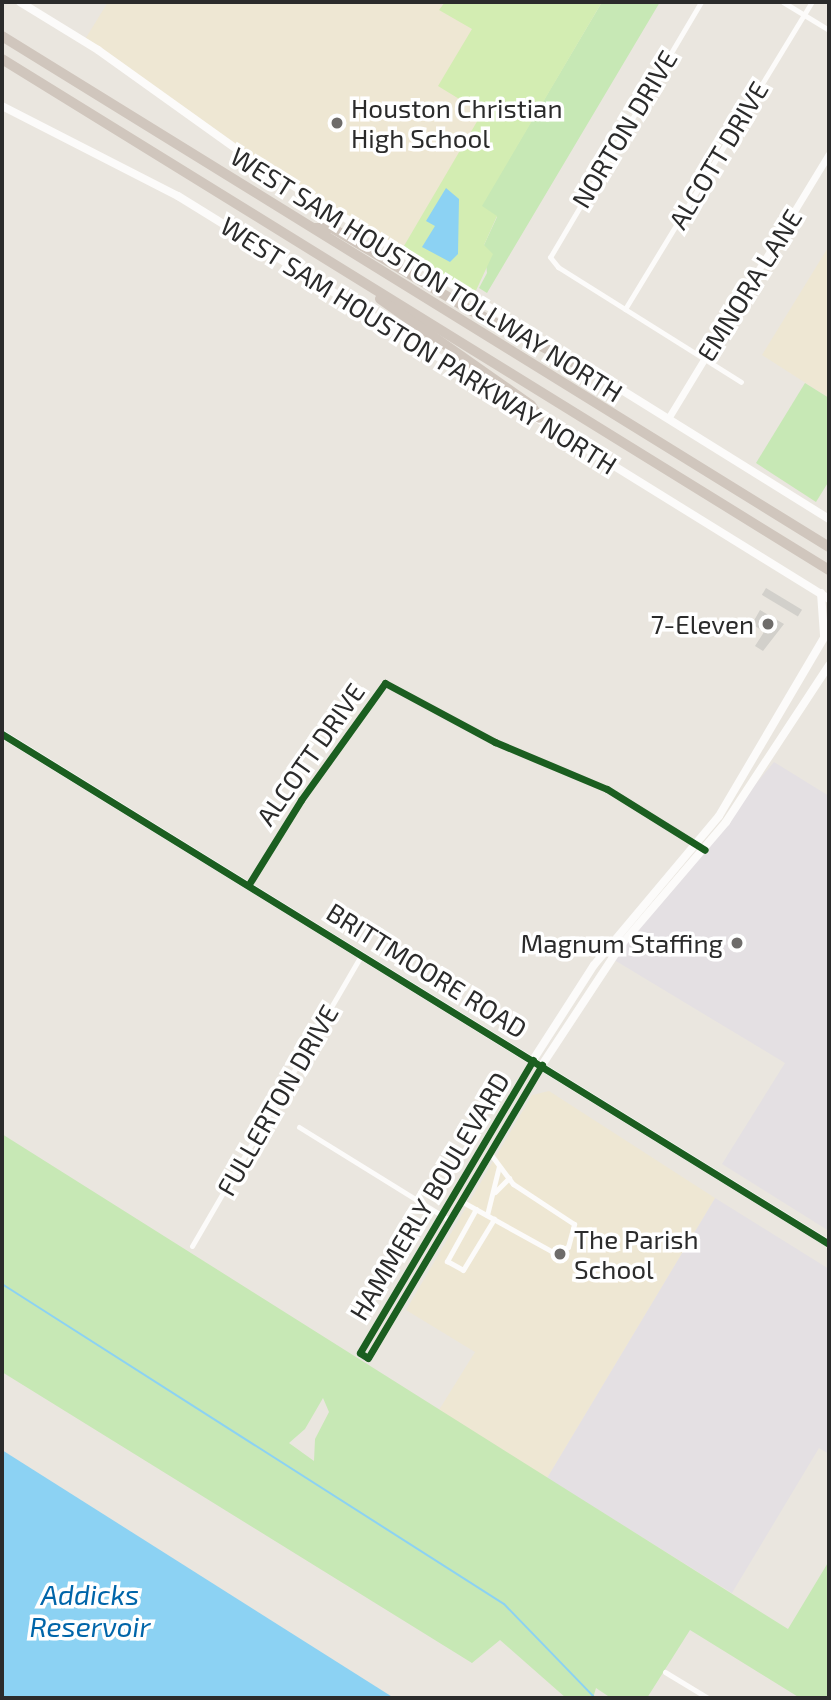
<!DOCTYPE html>
<html>
<head>
<meta charset="utf-8">
<style>
	body { margin:0 }
	#map { position:relative; width:831px; height:1700px; overflow:hidden; background:#eae6df; font-family:"Exo 2",sans-serif }
	div>[style] { position:absolute }
	.industrial>* { inset:0; background:#e4e0e3 }
	.education>* { inset:0; background:#eee7d3 }
	.green>* { inset:0; background:#c7e8b5 }
	.pitch>* { inset:0; background:#d3edb2 }
	.water>* { inset:0; background:#8cd2f3 }
	.stream>* { height:2px; margin:-1px; padding:0 1px; transform-origin:1px; border-radius:1px; background:#8cd2f3 }
	.building>* { inset:0; background:#d2d0cb; transform-origin:0 0 }
	.minor>* { height:5px; margin:-2.5px; padding:0 2.5px; transform-origin:2.5px; border-radius:2.5px; background:#fcfbfa }
	.tertiary>* { height:7px; margin:-3.5px; padding:0 3.5px; transform-origin:3.5px; border-radius:3.5px; background:#fcfbfa }
	.secondary>* { height:8px; margin:-4px; padding:0 4px; transform-origin:4px; border-radius:4px; background:#fcfbfa }
	.motorway>* { height:10px; margin:-5px; padding:0 5px; transform-origin:5px; border-radius:5px; background:#d0c6bd }
	.cycleway>* { height:7px; margin:-3.5px; padding:0 3.5px; transform-origin:3.5px; border-radius:3.5px; background:#1b5e20 }
	.dots>* { width:19px; height:19px; translate:-50% -50%; box-sizing:border-box; border:4px solid #fff; border-radius:50% }
	span { translate:-50% -50%; white-space:nowrap; text-align:center; line-height:1.15; -webkit-text-stroke:7px #fff; paint-order:stroke }
	.poi-label { font-size:26px; color:#2b2b2b }
	.left { translate:0 -50%; text-align:left }
	.right { translate:-100% -50%; text-align:right }
	.street-label { font-size:26px; color:#2b2b2b }
	.water-label { font-size:28px; color:#0065a9; font-style:italic }
	.frame { position:absolute; inset:0; border:4px solid #2b2b2b; pointer-events:none }
</style>
</head>
<body>
<div id="map">
	<div class="industrial">
		<div style="clip-path:polygon(774px 762px,829px 796px,829px 1231px,722px 1164px,785px 1063px,611px 958px)"></div>
		<div style="clip-path:polygon(715px 1198px,829px 1269px,829px 1454px,819px 1448px,732px 1593px,547px 1478px)"></div>
	</div>
	<div class="education">
		<div style="clip-path:polygon(108px 2px,445px 2px,440px 10px,473px 29px,483px 113px,401px 251px,250px 159px,84px 41px)"></div>
		<div style="clip-path:polygon(829px 246px,829px 398px,762px 355px)"></div>
		<div style="clip-path:polygon(549px 1091px,715px 1198px,547px 1478px,439px 1410px,475px 1352px,406px 1310px,532px 1095px)"></div>
	</div>
	<div class="green">
		<div style="clip-path:polygon(602px 2px,660px 2px,487px 293px,479px 288px,487px 273px,484px 245px,497px 217px,481px 206px)"></div>
		<div style="clip-path:polygon(805px 383px,829px 398px,829px 481px,816px 502px,756px 463px)"></div>
		<div style="clip-path:polygon(evenodd,2px 1134px,788px 1629px,829px 1561px,829px 1698px,800px 1698px,690px 1630px,647px 1698px,611px 1698px,596px 1688px,593px 1698px,566px 1698px,500px 1640px,472px 1663px,2px 1372px,2px 1134px,323px 1398px,329px 1412px,315px 1439px,314px 1461px,289px 1443px,305px 1429px,323px 1398px)"></div>
	</div>
	<div class="pitch">
		<div style="clip-path:polygon(445px 2px,602px 2px,482px 206px,497px 216px,484px 245px,493px 254px,473px 297px,401px 251px,482px 113px,438px 86px,472px 29px,439px 10px)"></div>
	</div>
	<div class="water">
		<div style="clip-path:polygon(446px 188px,459px 199px,458px 254px,450px 262px,422px 247px,435px 226px,426px 221px)"></div>
		<div style="clip-path:polygon(2px 1450px,394px 1698px,2px 1698px)"></div>
	</div>
	<div class="stream">
		<div style="left:2px;top:1284px;width:595px;rotate:32.52deg"></div>
		<div style="left:504px;top:1604px;width:131px;rotate:45.9deg"></div>
	</div>
	<div class="building">
		<div style="left:766px;top:588px;width:42px;height:8px;rotate:31deg"></div>
		<div style="clip-path:polygon(760px 610px,784px 624px,763px 651px,755px 646px,764px 632px,752px 624px)"></div>
	</div>
	<div class="minor">
		<div style="left:701px;top:2px;width:296px;rotate:120.6deg"></div>
		<div style="left:550px;top:257px;width:13px;rotate:51deg"></div>
		<div style="left:558px;top:267px;width:216px;rotate:32.1deg"></div>
		<div style="left:783px;top:2px;width:54px;rotate:31.3deg"></div>
		<div style="left:625px;top:309px;width:359px;rotate:-58.7deg"></div>
		<div style="left:249px;top:884px;width:99px;rotate:-58.2deg"></div>
		<div style="left:301px;top:800px;width:144px;rotate:-54.3deg"></div>
		<div style="left:385px;top:683px;width:125px;rotate:28.2deg"></div>
		<div style="left:495px;top:742px;width:121px;rotate:22.8deg"></div>
		<div style="left:607px;top:789px;width:107px;rotate:31.6deg"></div>
		<div style="left:299px;top:1127px;width:176px;rotate:31.8deg"></div>
		<div style="left:495px;top:1192px;width:20px;rotate:-45deg"></div>
		<div style="left:461px;top:1201px;width:107px;rotate:29deg"></div>
		<div style="left:555px;top:1253px;width:14px;rotate:-25deg"></div>
		<div style="left:568px;top:1247px;width:24px;rotate:-75deg"></div>
		<div style="left:574px;top:1224px;width:73px;rotate:-146.7deg"></div>
		<div style="left:513px;top:1184px;width:39px;rotate:-127deg"></div>
		<div style="left:476px;top:1209px;width:60px;rotate:119.1deg"></div>
		<div style="left:447px;top:1261px;width:18px;rotate:29deg"></div>
		<div style="left:463px;top:1270px;width:60px;rotate:-58.7deg"></div>
		<div style="left:487px;top:1215px;width:50px;rotate:-76.2deg"></div>
		<div style="left:192px;top:1246px;width:338px;rotate:-59.8deg"></div>
		<div style="left:665px;top:1672px;width:50px;rotate:31.2deg"></div>
	</div>
	<div class="tertiary">
		<div style="left:669px;top:417px;width:308px;rotate:-58.7deg"></div>
		<div style="left:533px;top:1060px;width:340px;rotate:120.6deg"></div>
		<div style="left:360px;top:1353px;width:9px;rotate:32deg"></div>
		<div style="left:368px;top:1358px;width:341px;rotate:-59.3deg"></div>
	</div>
	<div class="secondary">
		<div style="left:20px;top:2px;width:92px;rotate:31.6deg"></div>
		<div style="left:98px;top:50px;width:187px;rotate:35.6deg"></div>
		<div style="left:250px;top:159px;width:360px;rotate:31.8deg"></div>
		<div style="left:2px;top:106px;width:198px;rotate:27.1deg"></div>
		<div style="left:178px;top:196px;width:766px;rotate:31.76deg"></div>
		<div style="left:588px;top:369px;width:284px;rotate:31.9deg"></div>
		<div style="left:821px;top:593px;width:42px;rotate:85.9deg"></div>
		<div style="left:2px;top:734px;width:972px;rotate:31.66deg"></div>
		<div style="left:533px;top:1060px;width:113px;rotate:-57.3deg"></div>
		<div style="left:594px;top:965px;width:194px;rotate:-50deg"></div>
		<div style="left:719px;top:816px;width:217px;rotate:-59.5deg"></div>
		<div style="left:542px;top:1065px;width:144px;rotate:-56.6deg"></div>
		<div style="left:621px;top:945px;width:162px;rotate:-49.5deg"></div>
		<div style="left:726px;top:822px;width:188px;rotate:-56.7deg"></div>
	</div>
	<div class="motorway">
		<div style="left:2px;top:36px;width:972px;rotate:31.71deg"></div>
		<div style="left:2px;top:59px;width:972px;rotate:31.71deg"></div>
		<div style="left:314px;top:228px;width:18px"></div>
		<div style="left:332px;top:228px;width:161px;rotate:30.7deg"></div>
		<div style="left:470px;top:310px;width:137px;rotate:26.9deg"></div>
		<div style="left:380px;top:299px;width:184px;rotate:35.1deg"></div>
		<div style="left:531px;top:405px;width:15px;rotate:58deg"></div>
	</div>
	<div class="cycleway">
		<div style="left:2px;top:734px;width:972px;rotate:31.66deg"></div>
		<div style="left:249px;top:884px;width:99px;rotate:-58.2deg"></div>
		<div style="left:301px;top:800px;width:144px;rotate:-54.3deg"></div>
		<div style="left:385px;top:683px;width:125px;rotate:28.2deg"></div>
		<div style="left:495px;top:742px;width:121px;rotate:22.8deg"></div>
		<div style="left:607px;top:789px;width:115px;rotate:31.9deg"></div>
		<div style="left:533px;top:1060px;width:340px;rotate:120.6deg"></div>
		<div style="left:360px;top:1353px;width:9px;rotate:32deg"></div>
		<div style="left:368px;top:1358px;width:341px;rotate:-59.3deg"></div>
	</div>
	<div class="dots">
		<div style="left:337px;top:123px;background:#6e6c6a"></div>
		<div style="left:768px;top:624px;background:#6e6c6a"></div>
		<div style="left:737px;top:943px;background:#6e6c6a"></div>
		<div style="left:560px;top:1254px;background:#6e6c6a"></div>
	</div>
	<div class="poi-label">
		<span class="left" style="left:351px;top:123px">Houston Christian<br>High School</span>
		<span class="right" style="left:754px;top:624px">7-Eleven</span>
		<span class="right" style="left:723px;top:943px">Magnum Staffing</span>
		<span class="left" style="left:574px;top:1254px">The Parish<br>School</span>
	</div>
	<div class="street-label">
		<span style="left:624px;top:129px;rotate:-59deg">NORTON DRIVE</span>
		<span style="left:718px;top:155px;rotate:-59deg">ALCOTT DRIVE</span>
		<span style="left:427px;top:274px;rotate:32deg">WEST SAM HOUSTON TOLLWAY NORTH</span>
		<span style="left:749px;top:285px;rotate:-58deg">EMNORA LANE</span>
		<span style="left:419px;top:345px;rotate:32deg">WEST SAM HOUSTON PARKWAY NORTH</span>
		<span style="left:310px;top:754px;rotate:-55deg">ALCOTT DRIVE</span>
		<span style="left:427px;top:970px;rotate:32deg">BRITTMOORE ROAD</span>
		<span style="left:277px;top:1100px;rotate:-60deg">FULLERTON DRIVE</span>
		<span style="left:429px;top:1196px;rotate:-59deg">HAMMERLY BOULEVARD</span>
	</div>
	<div class="water-label">
		<span style="left:90px;top:1610px">Addicks<br>Reservoir</span>
	</div>
	<div class="frame"></div>
</div>
</body>
</html>
